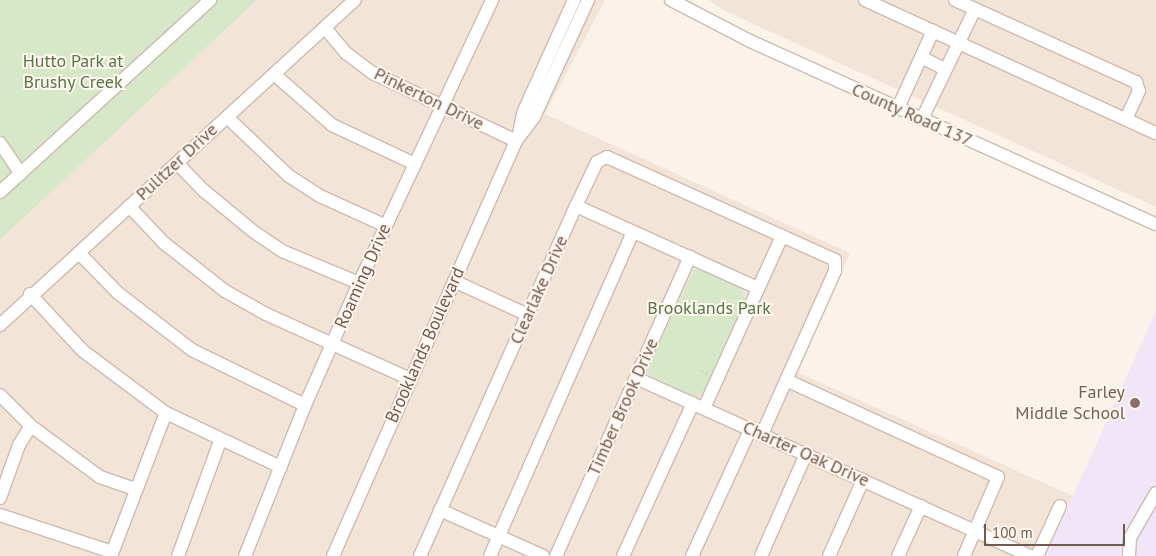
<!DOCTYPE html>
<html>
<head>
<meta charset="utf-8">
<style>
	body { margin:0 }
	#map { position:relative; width:1156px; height:556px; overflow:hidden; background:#fbf3e9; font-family:"PT Sans",sans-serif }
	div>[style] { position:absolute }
	.residential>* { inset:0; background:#f2e5d8 }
	.education>* { inset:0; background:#f0e6f7 }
	.green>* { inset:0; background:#d6e8c8 }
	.path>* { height:2px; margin-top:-1px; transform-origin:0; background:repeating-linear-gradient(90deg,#d3b6a6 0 1px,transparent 0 5px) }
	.roads { filter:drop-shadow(1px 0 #ccbbb0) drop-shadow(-1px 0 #ccbbb0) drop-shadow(0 1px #ccbbb0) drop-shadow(0 -1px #ccbbb0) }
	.minor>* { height:12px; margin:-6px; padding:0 6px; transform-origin:6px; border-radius:6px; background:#fff }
	.dots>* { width:14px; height:14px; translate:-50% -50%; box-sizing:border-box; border:2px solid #fef7ef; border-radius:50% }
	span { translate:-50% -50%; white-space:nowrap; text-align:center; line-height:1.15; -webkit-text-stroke:4px #fef7ef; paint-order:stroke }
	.park-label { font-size:18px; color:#587848 }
	.street-label { font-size:18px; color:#735a4f }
	.education-label { font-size:18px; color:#785e54 }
	.right { translate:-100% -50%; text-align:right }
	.scale { position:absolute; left:984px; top:524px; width:141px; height:22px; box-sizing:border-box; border:2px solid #735a4f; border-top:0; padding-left:6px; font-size:15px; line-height:18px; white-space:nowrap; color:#735a4f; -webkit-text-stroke:4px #fef7ef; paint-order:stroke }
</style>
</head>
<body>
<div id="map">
	<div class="residential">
		<div style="clip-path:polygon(257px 0,605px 0,545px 114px,850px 253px,797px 372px,1073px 496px,1045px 556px,0 556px,0 240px)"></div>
		<div style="clip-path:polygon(708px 0,1156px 0,1156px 207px,727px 12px)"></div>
	</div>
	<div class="education">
		<div style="clip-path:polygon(1156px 311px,1156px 556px,1045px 556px,1073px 496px)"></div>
	</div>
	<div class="green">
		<div style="clip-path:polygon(0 0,257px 0,0 240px)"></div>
		<div style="clip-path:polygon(694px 270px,701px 270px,741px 288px,746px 301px,704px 392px,693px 397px,648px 374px,648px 366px)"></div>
	</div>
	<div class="path">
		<div style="left:702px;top:371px;width:6px;rotate:31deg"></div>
	</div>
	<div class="roads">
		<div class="minor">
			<div style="left:671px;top:0;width:89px;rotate:27.4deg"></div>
			<div style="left:750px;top:41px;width:445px;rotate:24.3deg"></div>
			<div style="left:865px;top:0;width:320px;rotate:24.6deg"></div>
			<div style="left:955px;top:0;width:199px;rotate:24.4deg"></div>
			<div style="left:1136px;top:82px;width:9px;rotate:72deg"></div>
			<div style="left:1139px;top:91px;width:31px;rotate:115deg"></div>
			<div style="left:325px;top:28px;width:33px;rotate:50deg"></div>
			<div style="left:346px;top:53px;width:34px;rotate:37deg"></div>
			<div style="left:373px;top:73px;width:158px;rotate:25.4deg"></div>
			<div style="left:921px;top:57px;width:27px;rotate:27deg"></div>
			<div style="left:274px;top:74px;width:77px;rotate:41.3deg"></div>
			<div style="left:332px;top:125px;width:92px;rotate:25.2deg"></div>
			<div style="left:898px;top:108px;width:85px;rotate:-65.6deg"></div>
			<div style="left:227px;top:117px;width:86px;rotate:43.6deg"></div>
			<div style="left:289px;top:176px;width:37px;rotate:33deg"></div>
			<div style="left:320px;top:196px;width:72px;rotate:24.4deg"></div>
			<div style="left:922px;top:119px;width:122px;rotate:-64.3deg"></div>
			<div style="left:519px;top:134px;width:21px;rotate:-79deg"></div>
			<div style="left:523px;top:113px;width:124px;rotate:-65.7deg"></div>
			<div style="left:0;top:143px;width:37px;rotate:56deg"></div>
			<div style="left:177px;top:163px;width:37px;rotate:46deg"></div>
			<div style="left:203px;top:190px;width:66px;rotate:39.5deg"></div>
			<div style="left:254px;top:232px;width:34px;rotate:34deg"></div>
			<div style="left:282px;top:251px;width:83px;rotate:22.6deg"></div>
			<div style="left:0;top:192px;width:285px;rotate:-42.4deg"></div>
			<div style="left:129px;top:206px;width:51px;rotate:46.6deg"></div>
			<div style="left:164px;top:243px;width:78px;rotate:38.2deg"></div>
			<div style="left:225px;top:291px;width:47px;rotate:29.3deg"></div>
			<div style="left:266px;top:314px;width:158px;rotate:24.3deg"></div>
			<div style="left:576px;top:206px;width:49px;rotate:-64.5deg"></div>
			<div style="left:597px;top:162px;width:11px;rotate:-27deg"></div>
			<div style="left:607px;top:157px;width:250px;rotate:24.3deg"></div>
			<div style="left:835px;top:260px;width:11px;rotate:90deg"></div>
			<div style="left:835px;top:271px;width:179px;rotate:114.1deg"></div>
			<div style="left:79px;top:253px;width:56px;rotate:45.7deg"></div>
			<div style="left:118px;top:293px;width:93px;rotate:37.6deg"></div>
			<div style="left:192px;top:350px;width:126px;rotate:26deg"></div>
			<div style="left:454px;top:281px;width:81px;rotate:24.7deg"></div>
			<div style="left:30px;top:294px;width:78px;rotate:47.1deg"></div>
			<div style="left:83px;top:351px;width:104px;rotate:36.8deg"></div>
			<div style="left:166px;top:413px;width:127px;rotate:25.2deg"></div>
			<div style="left:0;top:325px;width:481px;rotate:-42.5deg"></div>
			<div style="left:636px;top:378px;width:433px;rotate:24.3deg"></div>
			<div style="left:786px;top:380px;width:233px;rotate:24.6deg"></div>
			<div style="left:998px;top:477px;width:86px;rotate:113.3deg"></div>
			<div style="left:0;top:395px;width:44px;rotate:45deg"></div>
			<div style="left:31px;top:426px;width:86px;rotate:36.5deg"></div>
			<div style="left:100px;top:477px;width:37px;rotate:19deg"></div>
			<div style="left:704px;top:408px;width:189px;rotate:-65.6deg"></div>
			<div style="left:0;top:498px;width:56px;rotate:-70.3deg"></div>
			<div style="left:19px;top:445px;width:22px;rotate:-58deg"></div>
			<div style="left:440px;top:510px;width:113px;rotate:24.1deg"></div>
			<div style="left:0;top:515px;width:118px;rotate:18.3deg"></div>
			<div style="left:111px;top:556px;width:153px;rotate:-69deg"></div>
			<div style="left:178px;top:556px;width:122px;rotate:-69.9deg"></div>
			<div style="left:245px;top:556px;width:162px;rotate:-68.3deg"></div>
			<div style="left:305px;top:405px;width:133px;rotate:-66.1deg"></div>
			<div style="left:359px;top:283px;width:313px;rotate:-64.8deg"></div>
			<div style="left:333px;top:556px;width:454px;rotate:-66.2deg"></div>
			<div style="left:516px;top:141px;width:30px;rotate:-53deg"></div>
			<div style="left:534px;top:117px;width:129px;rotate:-65.2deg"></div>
			<div style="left:420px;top:556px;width:383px;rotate:-66deg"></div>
			<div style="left:576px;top:206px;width:200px;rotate:24.3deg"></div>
			<div style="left:490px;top:556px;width:354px;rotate:-66.2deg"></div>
			<div style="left:556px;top:556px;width:328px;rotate:-65.9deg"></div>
			<div style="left:623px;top:556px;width:168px;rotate:-65.4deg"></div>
			<div style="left:692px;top:556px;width:141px;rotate:-65.3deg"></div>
			<div style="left:761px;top:556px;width:111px;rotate:-66.2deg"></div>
			<div style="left:829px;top:556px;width:83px;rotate:-65.9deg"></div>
			<div style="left:898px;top:556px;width:55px;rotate:-65.3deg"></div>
			<div style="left:1037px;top:556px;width:55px;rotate:-65.3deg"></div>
			<div style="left:1129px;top:556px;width:18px;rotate:-87deg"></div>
			<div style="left:1130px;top:538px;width:52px;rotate:-60deg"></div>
		</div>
	</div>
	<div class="dots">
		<div style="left:1135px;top:403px;background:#8d6e63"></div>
	</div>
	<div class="park-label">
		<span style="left:73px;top:72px">Hutto Park at<br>Brushy Creek</span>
		<span style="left:709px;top:308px">Brooklands Park</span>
	</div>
	<div class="street-label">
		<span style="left:429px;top:99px;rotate:26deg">Pinkerton Drive</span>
		<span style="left:912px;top:115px;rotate:24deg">County Road 137</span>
		<span style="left:177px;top:162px;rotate:-43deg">Pulitzer Drive</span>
		<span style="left:363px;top:276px;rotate:-66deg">Roaming Drive</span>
		<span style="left:539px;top:290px;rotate:-66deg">Clearlake Drive</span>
		<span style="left:425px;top:345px;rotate:-66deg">Brooklands Boulevard</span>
		<span style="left:623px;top:407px;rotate:-66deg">Timber Brook Drive</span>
		<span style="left:806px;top:454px;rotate:24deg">Charter Oak Drive</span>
	</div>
	<div class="education-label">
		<span class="right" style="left:1125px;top:403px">Farley<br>Middle School</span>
	</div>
	<div class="scale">100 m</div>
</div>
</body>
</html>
